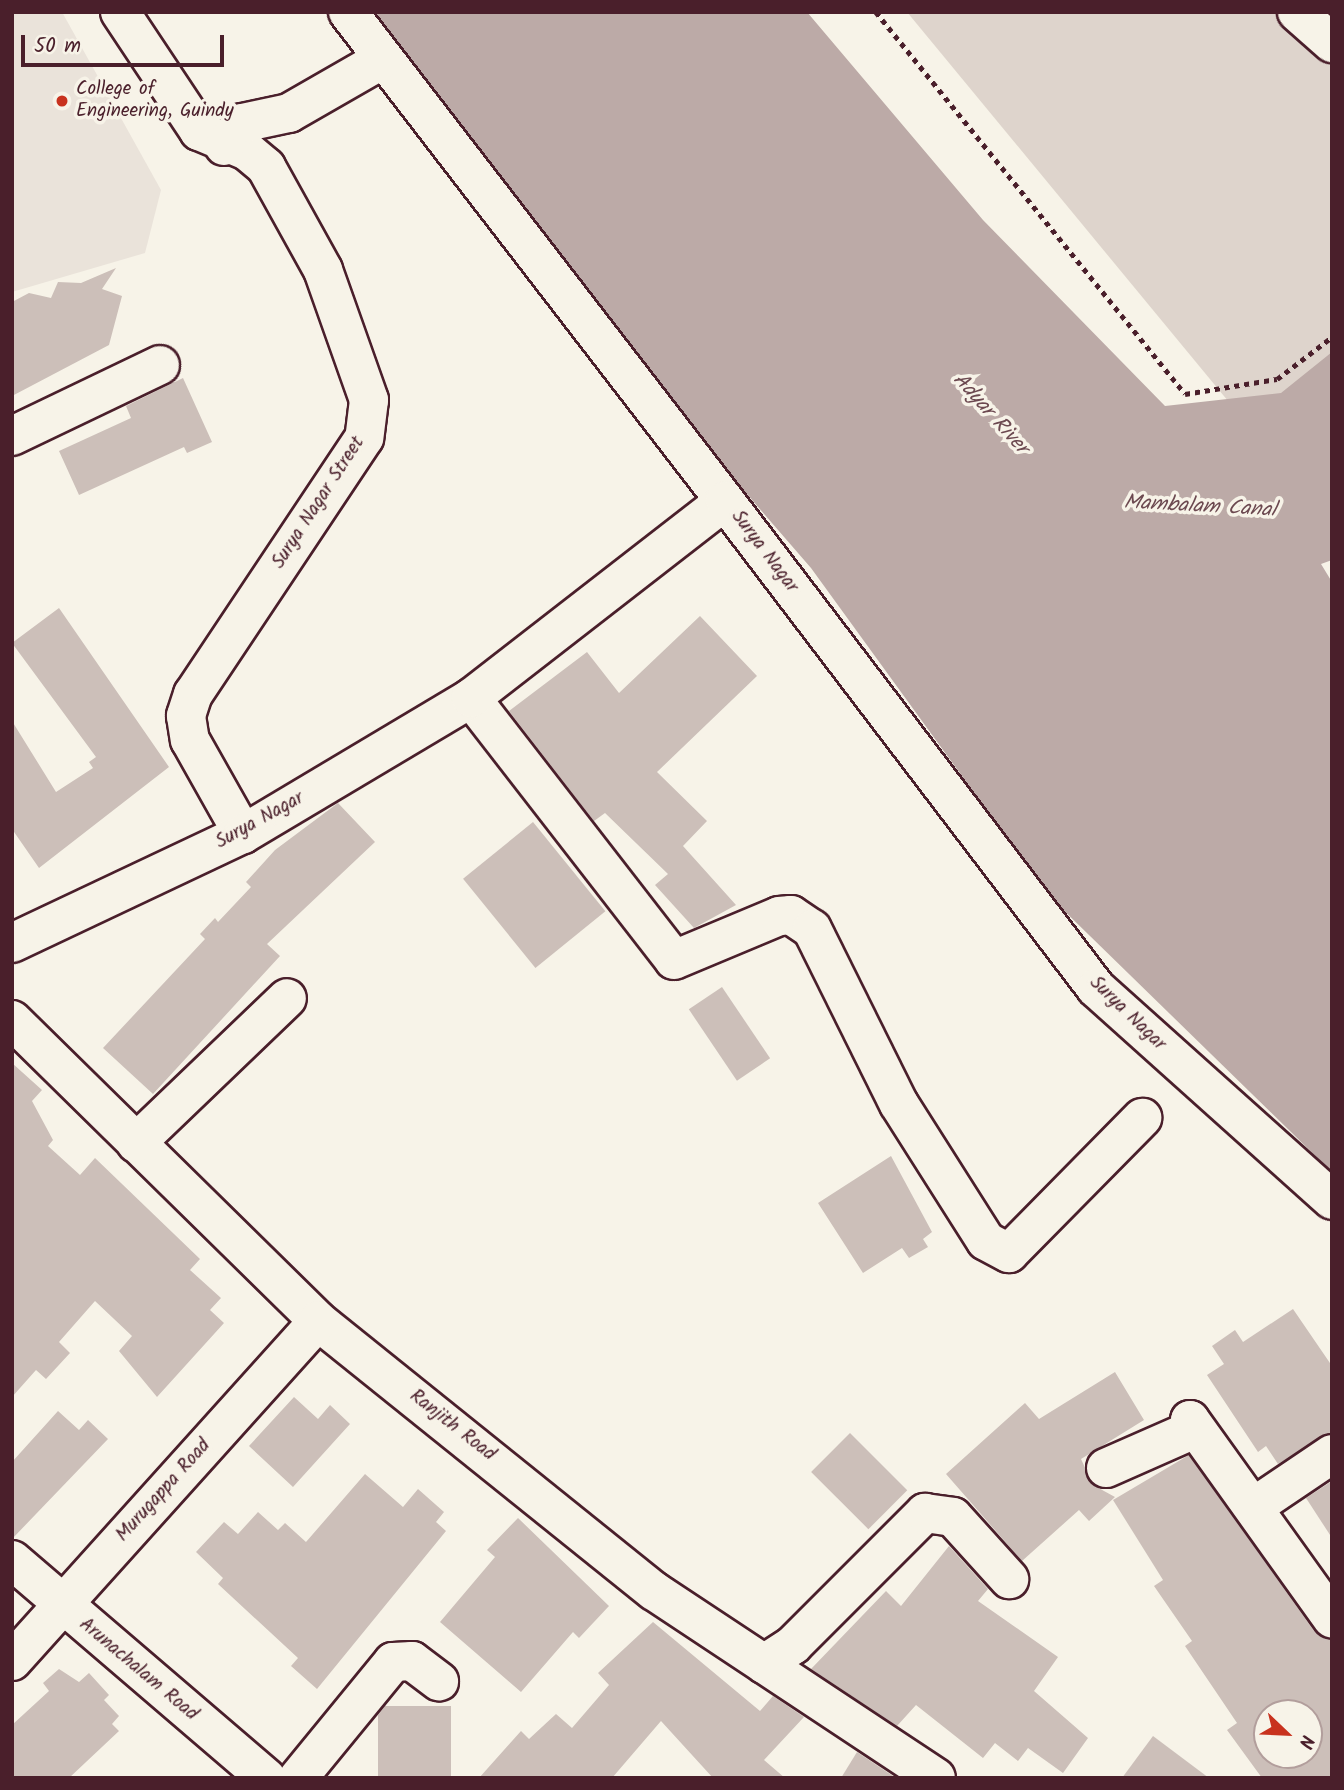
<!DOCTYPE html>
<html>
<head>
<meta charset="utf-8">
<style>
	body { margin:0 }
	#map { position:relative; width:1344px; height:1790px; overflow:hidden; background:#f7f3e8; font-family:Kalam,sans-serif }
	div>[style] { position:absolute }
	.built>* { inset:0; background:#eae3da }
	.green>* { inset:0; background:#ded4cc }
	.water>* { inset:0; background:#bcaaa7 }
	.building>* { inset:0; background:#ccbfb9; transform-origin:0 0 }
	.path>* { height:4.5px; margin-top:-2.25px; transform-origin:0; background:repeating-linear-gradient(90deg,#4a1f2b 0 5px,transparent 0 10px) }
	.roads { filter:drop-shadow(2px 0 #4a1f2b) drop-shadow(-2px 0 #4a1f2b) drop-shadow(0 2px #4a1f2b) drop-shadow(0 -2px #4a1f2b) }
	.minor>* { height:38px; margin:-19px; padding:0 19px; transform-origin:19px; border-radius:19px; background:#f7f3e8 }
	.dots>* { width:19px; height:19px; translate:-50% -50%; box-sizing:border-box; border:4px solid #f7f3e8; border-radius:50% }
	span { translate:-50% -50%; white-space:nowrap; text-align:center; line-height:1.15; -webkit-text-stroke:7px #f7f3e8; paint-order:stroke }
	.poi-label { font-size:19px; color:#4a1f2b }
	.left { translate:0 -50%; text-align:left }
	.street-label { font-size:19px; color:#4a1f2b }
	.water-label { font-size:21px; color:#6c4950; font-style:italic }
	.frame { position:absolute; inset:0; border:14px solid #4a1f2b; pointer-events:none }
	.north { position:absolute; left:1253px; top:1699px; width:70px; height:70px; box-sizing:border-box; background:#f7f3e8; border:2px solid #b29e9c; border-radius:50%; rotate:113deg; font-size:19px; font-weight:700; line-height:28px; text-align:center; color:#4a1f2b }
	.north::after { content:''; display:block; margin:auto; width:24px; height:32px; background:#c8321e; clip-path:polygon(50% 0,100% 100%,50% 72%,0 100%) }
	.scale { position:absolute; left:21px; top:35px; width:203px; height:32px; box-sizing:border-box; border:4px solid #4a1f2b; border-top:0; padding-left:9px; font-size:21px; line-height:24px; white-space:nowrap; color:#4a1f2b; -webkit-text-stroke:5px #f7f3e8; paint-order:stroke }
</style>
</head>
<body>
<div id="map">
	<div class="built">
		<div style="clip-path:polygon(12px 12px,62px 12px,161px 190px,145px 253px,12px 292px)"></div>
	</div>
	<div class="green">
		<div style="clip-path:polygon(907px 12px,1332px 12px,1332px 527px)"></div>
	</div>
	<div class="water">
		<div style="clip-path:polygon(329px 12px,807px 12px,983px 220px,1165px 406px,1281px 393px,1332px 352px,1332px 560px,1321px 564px,1332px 582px,1332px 1172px,1049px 896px,811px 568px)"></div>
	</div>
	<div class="building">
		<div style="clip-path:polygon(116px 268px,102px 289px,122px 296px,109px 345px,12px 396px,12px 302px,29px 293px,51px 298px,58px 282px,81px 283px)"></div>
		<div style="clip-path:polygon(183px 378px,212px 442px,187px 453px,184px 447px,79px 495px,59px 451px,131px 418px,126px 406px)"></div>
		<div style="clip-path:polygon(59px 608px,169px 767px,39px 868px,12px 829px,12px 721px,56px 792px,93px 768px,89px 762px,96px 757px,12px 643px)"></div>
		<div style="clip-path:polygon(700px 616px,757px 676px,657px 772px,707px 821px,683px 846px,736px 905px,694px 928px,655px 885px,668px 874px,605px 813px,594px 821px,509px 711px,587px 652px,619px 693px)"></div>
		<div style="clip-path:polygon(338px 803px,375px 842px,267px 944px,280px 956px,153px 1094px,103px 1048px,205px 939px,200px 934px,215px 918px,218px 922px,251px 887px,246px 882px,275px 850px)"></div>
		<div style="left:533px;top:822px;width:115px;height:90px;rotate:51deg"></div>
		<div style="left:722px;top:987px;width:86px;height:40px;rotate:56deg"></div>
		<div style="clip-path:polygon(12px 1063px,42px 1090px,32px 1101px,53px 1140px,48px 1146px,80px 1175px,95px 1158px,200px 1259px,190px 1270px,221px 1298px,210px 1310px,224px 1323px,157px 1397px,119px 1351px,132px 1336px,95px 1301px,59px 1342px,70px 1353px,46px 1379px,36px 1370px,12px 1397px)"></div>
		<div style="clip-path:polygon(891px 1156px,932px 1232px,923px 1239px,928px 1247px,909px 1258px,902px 1248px,863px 1273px,818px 1203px)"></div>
		<div style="clip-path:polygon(1293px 1309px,1332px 1366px,1332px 1432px,1278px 1464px,1266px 1446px,1258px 1452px,1207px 1375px,1224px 1364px,1212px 1346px,1235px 1330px,1243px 1342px)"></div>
		<div style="clip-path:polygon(1115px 1372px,1144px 1420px,1081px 1459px,1093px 1485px,1115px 1497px,1089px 1521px,1079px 1510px,1022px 1561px,946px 1474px,1025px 1403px,1039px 1419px)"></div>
		<div style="clip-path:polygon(294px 1397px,318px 1419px,330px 1405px,350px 1424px,293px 1487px,249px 1446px)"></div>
		<div style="clip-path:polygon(58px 1411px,79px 1430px,88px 1420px,108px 1439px,12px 1539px,12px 1462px)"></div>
		<div style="left:850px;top:1433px;width:81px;height:55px;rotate:45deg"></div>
		<div style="clip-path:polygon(evenodd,1189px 1455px,1314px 1631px,1332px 1640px,1332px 1778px,1262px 1778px,1227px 1730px,1237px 1723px,1185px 1646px,1192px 1641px,1154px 1586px,1163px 1580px,1113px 1500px,1189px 1455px,1267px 1713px,1309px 1713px,1309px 1755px,1267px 1755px,1267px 1713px)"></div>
		<div style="clip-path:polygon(365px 1474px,403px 1507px,418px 1489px,444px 1512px,436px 1522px,446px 1531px,317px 1689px,291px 1666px,298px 1658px,218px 1584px,223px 1578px,196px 1552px,224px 1522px,238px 1534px,258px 1512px,278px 1530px,285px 1523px,306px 1542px)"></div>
		<div style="clip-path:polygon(1332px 1481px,1332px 1538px,1306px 1498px)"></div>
		<div style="clip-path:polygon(518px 1518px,609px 1606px,579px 1638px,573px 1632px,521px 1692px,440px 1622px,495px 1557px,487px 1550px)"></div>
		<div style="clip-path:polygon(949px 1546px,988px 1589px,978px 1601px,1058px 1657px,1034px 1691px,1088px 1738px,1063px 1773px,1028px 1748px,1018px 1761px,995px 1743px,983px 1758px,916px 1705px,897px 1726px,811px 1669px,886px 1591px,901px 1606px)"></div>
		<div style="clip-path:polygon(653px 1622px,760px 1711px,773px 1696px,804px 1717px,764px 1760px,785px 1778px,713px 1778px,661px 1721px,612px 1778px,479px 1778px,521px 1731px,529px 1739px,556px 1714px,572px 1728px,609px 1685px,598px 1673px)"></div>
		<div style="clip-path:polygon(59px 1669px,79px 1682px,89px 1673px,109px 1695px,104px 1700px,119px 1716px,112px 1724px,119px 1731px,69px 1778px,12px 1778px,12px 1725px,49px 1691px,43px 1683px)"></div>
		<div style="clip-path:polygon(385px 1706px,451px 1706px,451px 1776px,378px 1778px,378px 1715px)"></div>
		<div style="clip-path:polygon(1153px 1736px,1209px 1778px,1122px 1778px)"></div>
		<div style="clip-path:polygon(857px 1752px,896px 1778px,841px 1778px)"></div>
	</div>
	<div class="path">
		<div style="left:876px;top:12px;width:491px;rotate:51deg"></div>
		<div style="left:1185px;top:394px;width:93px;rotate:-9.3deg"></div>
		<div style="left:1277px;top:379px;width:69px;rotate:-37.4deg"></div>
	</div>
	<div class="roads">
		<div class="minor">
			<div style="left:120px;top:12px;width:143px;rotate:56.4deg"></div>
			<div style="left:199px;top:131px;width:52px;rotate:22.6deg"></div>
			<div style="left:247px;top:151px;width:25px;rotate:40deg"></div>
			<div style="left:266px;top:167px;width:118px;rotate:61deg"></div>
			<div style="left:323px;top:270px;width:138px;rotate:70.5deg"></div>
			<div style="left:369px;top:400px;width:38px;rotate:97deg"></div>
			<div style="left:364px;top:438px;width:308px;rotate:123.7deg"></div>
			<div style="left:193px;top:694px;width:23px;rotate:108deg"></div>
			<div style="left:186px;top:716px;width:24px;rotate:81deg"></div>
			<div style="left:190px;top:740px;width:108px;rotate:60.6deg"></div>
			<div style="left:348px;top:12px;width:617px;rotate:52.37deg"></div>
			<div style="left:1297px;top:12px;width:47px;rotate:41.5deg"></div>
			<div style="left:224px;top:146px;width:29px;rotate:-52deg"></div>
			<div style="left:242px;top:123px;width:48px;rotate:-12deg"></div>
			<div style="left:289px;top:113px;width:106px;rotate:-29.9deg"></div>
			<div style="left:12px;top:436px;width:164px;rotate:-25.6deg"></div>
			<div style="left:471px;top:698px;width:331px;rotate:52.2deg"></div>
			<div style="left:674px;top:960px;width:114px;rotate:-22.7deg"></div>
			<div style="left:779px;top:916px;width:12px;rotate:-5deg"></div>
			<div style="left:791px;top:915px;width:25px;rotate:34deg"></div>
			<div style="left:812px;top:929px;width:195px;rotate:63.6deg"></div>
			<div style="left:899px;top:1104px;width:162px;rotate:57.6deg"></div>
			<div style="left:986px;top:1241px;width:26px;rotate:28deg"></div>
			<div style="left:1009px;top:1253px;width:190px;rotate:-45.4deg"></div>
			<div style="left:12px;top:943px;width:255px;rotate:-25.3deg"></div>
			<div style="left:243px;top:834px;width:265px;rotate:-30.8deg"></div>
			<div style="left:471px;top:698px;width:321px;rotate:-37.8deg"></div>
			<div style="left:725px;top:501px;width:612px;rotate:52.7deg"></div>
			<div style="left:1096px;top:988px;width:317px;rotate:41.9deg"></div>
			<div style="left:12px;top:1020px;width:429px;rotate:44.5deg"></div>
			<div style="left:318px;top:1321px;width:431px;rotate:38.8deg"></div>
			<div style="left:654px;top:1591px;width:338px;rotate:33.5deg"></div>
			<div style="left:136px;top:1143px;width:209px;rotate:-43.8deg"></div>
			<div style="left:1106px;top:1468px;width:94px;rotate:-23.8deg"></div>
			<div style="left:1192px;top:1430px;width:10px;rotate:-101deg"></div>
			<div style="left:1190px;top:1420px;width:244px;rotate:54.4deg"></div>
			<div style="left:1255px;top:1506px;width:93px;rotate:-34deg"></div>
			<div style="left:12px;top:1560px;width:335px;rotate:40.6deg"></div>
			<div style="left:12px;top:1661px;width:457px;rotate:-48deg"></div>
			<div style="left:764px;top:1664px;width:35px;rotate:-33deg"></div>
			<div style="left:793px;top:1645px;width:187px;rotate:-45deg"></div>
			<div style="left:925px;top:1513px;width:28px;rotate:8deg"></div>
			<div style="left:953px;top:1517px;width:84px;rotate:47.9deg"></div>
			<div style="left:298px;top:1778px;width:150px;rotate:-50.7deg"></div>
			<div style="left:393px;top:1662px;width:19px;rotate:-3deg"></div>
			<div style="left:412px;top:1661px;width:34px;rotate:37deg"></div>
		</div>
	</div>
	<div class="dots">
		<div style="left:62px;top:101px;background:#c8321e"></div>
	</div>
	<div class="poi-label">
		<span class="left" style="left:76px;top:101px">College of<br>Engineering, Guindy</span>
	</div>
	<div class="street-label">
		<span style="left:319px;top:503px;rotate:-57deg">Surya Nagar Street</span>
		<span style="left:764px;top:552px;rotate:53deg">Surya Nagar</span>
		<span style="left:260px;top:821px;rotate:-29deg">Surya Nagar</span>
		<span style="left:1127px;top:1014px;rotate:44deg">Surya Nagar</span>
		<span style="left:452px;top:1426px;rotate:38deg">Ranjith Road</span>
		<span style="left:164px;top:1491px;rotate:-48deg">Murugappa Road</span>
		<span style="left:138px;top:1670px;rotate:40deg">Arunachalam Road</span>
	</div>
	<div class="water-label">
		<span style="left:990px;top:414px;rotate:48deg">Adyar River</span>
		<span style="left:1200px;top:507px;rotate:3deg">Mambalam Canal</span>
	</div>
	<div class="frame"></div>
	<div class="north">N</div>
	<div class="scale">50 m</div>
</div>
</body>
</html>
